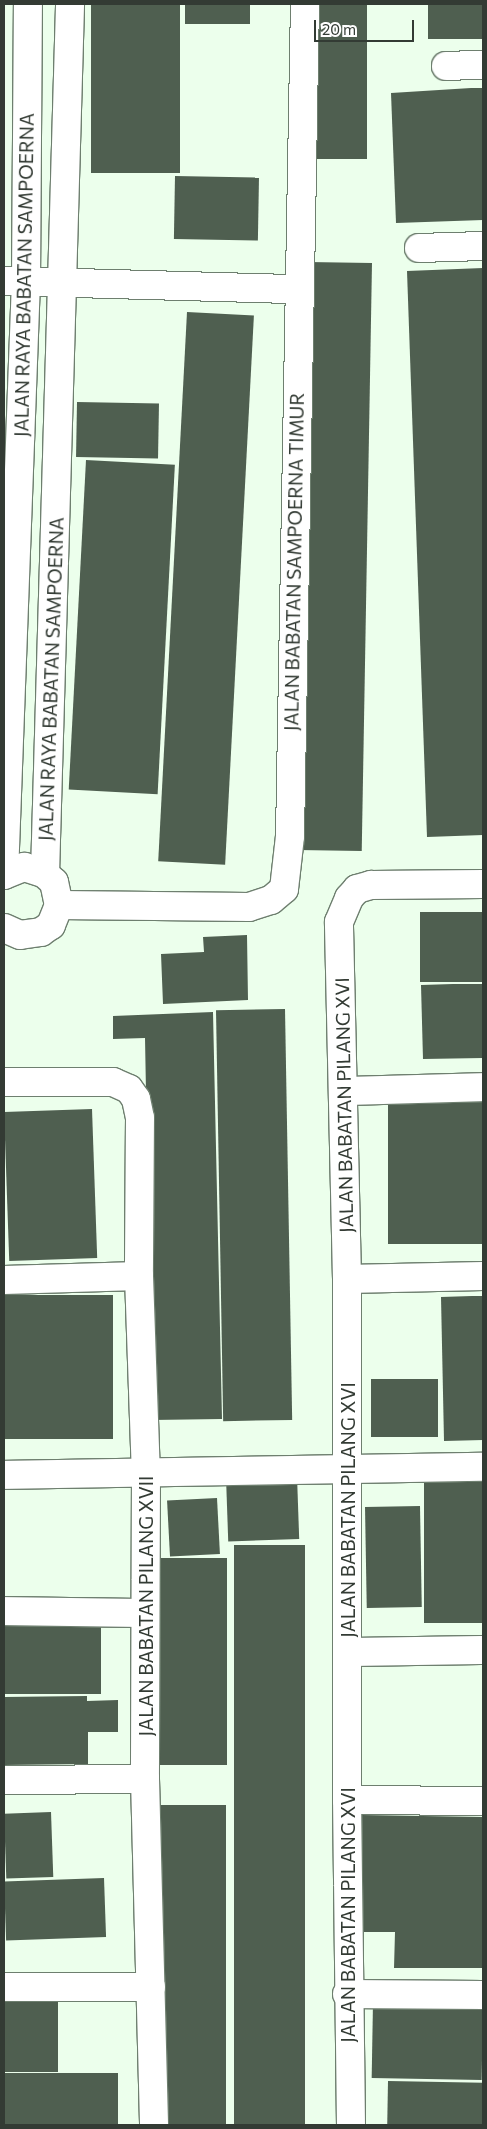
<!DOCTYPE html>
<html>
<head>
<meta charset="utf-8">
<style>
	body { margin:0 }
	#map { position:relative; width:487px; height:2129px; overflow:hidden; background:#ecffec; font-family:Commissioner,sans-serif }
	div>[style] { position:absolute }
	.building>* { inset:0; background:#4f5f50; transform-origin:0 0 }
	.roads { filter:drop-shadow(1px 0 #6e7f6f) drop-shadow(-1px 0 #6e7f6f) drop-shadow(0 1px #6e7f6f) drop-shadow(0 -1px #6e7f6f) }
	.minor>* { height:28px; margin:-14px; padding:0 14px; transform-origin:14px; border-radius:14px; background:#fff }
	span { translate:-50% -50%; white-space:nowrap; text-align:center; line-height:1.15; -webkit-text-stroke:5px #fff; paint-order:stroke }
	.street-label { font-size:19px; color:#333b34 }
	.frame { position:absolute; inset:0; border:5px solid #333b34; pointer-events:none }
	.scale { position:absolute; left:314px; top:20px; width:100px; height:22px; box-sizing:border-box; border:2px solid #333b34; border-top:0; padding-left:6px; font-size:15px; line-height:18px; white-space:nowrap; color:#333b34; -webkit-text-stroke:4px #fff; paint-order:stroke }
</style>
</head>
<body>
<div id="map">
	<div class="building">
		<div style="left:91px;top:4px;width:89px;height:169px"></div>
		<div style="left:185px;top:4px;width:65px;height:20px"></div>
		<div style="left:317px;top:4px;width:50px;height:155px"></div>
		<div style="left:428px;top:4px;width:55px;height:35px"></div>
		<div style="clip-path:polygon(471px 88px,483px 88px,483px 220px,396px 223px,391px 93px)"></div>
		<div style="left:175px;top:176px;width:84px;height:63px;rotate:1deg"></div>
		<div style="left:308px;top:262px;width:64px;height:588px;rotate:1deg"></div>
		<div style="clip-path:polygon(483px 268px,483px 835px,427px 837px,407px 271px)"></div>
		<div style="left:187px;top:312px;width:67px;height:550px;rotate:3deg"></div>
		<div style="left:77px;top:402px;width:82px;height:55px;rotate:1deg"></div>
		<div style="left:86px;top:460px;width:89px;height:330px;rotate:3deg"></div>
		<div style="left:483px;top:912px;width:70px;height:63px;rotate:90deg"></div>
		<div style="clip-path:polygon(247px 935px,248px 1000px,163px 1004px,161px 954px,204px 952px,203px 937px)"></div>
		<div style="clip-path:polygon(453px 984px,483px 984px,483px 1058px,423px 1059px,421px 985px)"></div>
		<div style="left:285px;top:1009px;width:411px;height:69px;rotate:89deg"></div>
		<div style="clip-path:polygon(213px 1012px,222px 1419px,152px 1420px,145px 1038px,113px 1039px,113px 1016px)"></div>
		<div style="left:483px;top:1100px;width:144px;height:95px;rotate:90deg"></div>
		<div style="left:92px;top:1109px;width:149px;height:88px;rotate:88deg"></div>
		<div style="left:113px;top:1295px;width:144px;height:109px;rotate:90deg"></div>
		<div style="clip-path:polygon(472px 1296px,483px 1296px,483px 1440px,444px 1441px,441px 1297px)"></div>
		<div style="left:371px;top:1379px;width:67px;height:58px"></div>
		<div style="left:483px;top:1471px;width:152px;height:59px;rotate:90deg"></div>
		<div style="left:297px;top:1476px;width:63px;height:71px;rotate:88deg"></div>
		<div style="left:217px;top:1498px;width:56px;height:50px;rotate:87deg"></div>
		<div style="left:420px;top:1506px;width:101px;height:55px;rotate:89deg"></div>
		<div style="left:234px;top:1545px;width:71px;height:580px"></div>
		<div style="left:159px;top:1558px;width:68px;height:207px"></div>
		<div style="left:101px;top:1618px;width:76px;height:97px;rotate:90deg"></div>
		<div style="clip-path:polygon(87px 1696px,87px 1701px,118px 1700px,118px 1732px,88px 1732px,88px 1764px,4px 1765px,4px 1697px)"></div>
		<div style="left:158px;top:1805px;width:68px;height:320px"></div>
		<div style="left:51px;top:1812px;width:65px;height:47px;rotate:88deg"></div>
		<div style="clip-path:polygon(362px 1815px,483px 1817px,483px 1968px,394px 1968px,395px 1932px,363px 1932px)"></div>
		<div style="left:104px;top:1878px;width:59px;height:100px;rotate:88deg"></div>
		<div style="left:4px;top:2001px;width:54px;height:71px"></div>
		<div style="left:373px;top:2002px;width:110px;height:76px;rotate:1deg"></div>
		<div style="left:4px;top:2073px;width:114px;height:52px"></div>
		<div style="left:388px;top:2081px;width:95px;height:44px;rotate:1deg"></div>
	</div>
	<div class="roads">
		<div class="minor">
			<div style="left:446px;top:66px;width:37px;rotate:-2deg"></div>
			<div style="left:419px;top:248px;width:64px;rotate:-1.8deg"></div>
			<div style="left:4px;top:281px;width:294px;rotate:1.6deg"></div>
			<div style="left:45px;top:874px;width:870px;rotate:-88.35deg"></div>
			<div style="left:4px;top:875px;width:594px;rotate:-87.88deg"></div>
			<div style="left:26px;top:281px;width:277px;rotate:-89.6deg"></div>
			<div style="left:4px;top:875px;width:22px;rotate:-22deg"></div>
			<div style="left:24px;top:867px;width:22px;rotate:18deg"></div>
			<div style="left:45px;top:874px;width:12px;rotate:42deg"></div>
			<div style="left:54px;top:882px;width:24px;rotate:78deg"></div>
			<div style="left:59px;top:905px;width:22px;rotate:112deg"></div>
			<div style="left:51px;top:925px;width:12px;rotate:145deg"></div>
			<div style="left:41px;top:932px;width:21px;rotate:172deg"></div>
			<div style="left:20px;top:935px;width:17px;rotate:-156deg"></div>
			<div style="left:59px;top:905px;width:190px;rotate:0.6deg"></div>
			<div style="left:249px;top:907px;width:23px;rotate:-18deg"></div>
			<div style="left:271px;top:900px;width:17px;rotate:-40deg"></div>
			<div style="left:284px;top:889px;width:53px;rotate:-83.5deg"></div>
			<div style="left:290px;top:836px;width:832px;rotate:-88.97deg"></div>
			<div style="left:4px;top:1082px;width:109px"></div>
			<div style="left:113px;top:1082px;width:17px;rotate:24deg"></div>
			<div style="left:129px;top:1089px;width:12px;rotate:55deg"></div>
			<div style="left:136px;top:1099px;width:19px;rotate:78deg"></div>
			<div style="left:140px;top:1118px;width:158px;rotate:90.4deg"></div>
			<div style="left:139px;top:1276px;width:198px;rotate:88deg"></div>
			<div style="left:146px;top:1474px;width:305px;rotate:90.2deg"></div>
			<div style="left:145px;top:1779px;width:346px;rotate:88.5deg"></div>
			<div style="left:344px;top:1091px;width:139px;rotate:-1.6deg"></div>
			<div style="left:347px;top:1279px;width:136px;rotate:-1.3deg"></div>
			<div style="left:4px;top:1280px;width:135px;rotate:-1.7deg"></div>
			<div style="left:4px;top:1475px;width:479px;rotate:-1deg"></div>
			<div style="left:4px;top:1611px;width:141px;rotate:0.8deg"></div>
			<div style="left:349px;top:1652px;width:134px;rotate:-0.9deg"></div>
			<div style="left:4px;top:1780px;width:141px;rotate:-0.4deg"></div>
			<div style="left:347px;top:1800px;width:136px;rotate:0.4deg"></div>
			<div style="left:4px;top:1987px;width:147px"></div>
			<div style="left:347px;top:1994px;width:136px;rotate:0.4deg"></div>
			<div style="left:351px;top:2125px;width:325px;rotate:-90.7deg"></div>
			<div style="left:347px;top:1800px;width:521px;rotate:-90deg"></div>
			<div style="left:347px;top:1279px;width:357px;rotate:-91.3deg"></div>
			<div style="left:339px;top:922px;width:26px;rotate:-67deg"></div>
			<div style="left:349px;top:898px;width:12px;rotate:-48deg"></div>
			<div style="left:357px;top:889px;width:15px;rotate:-16deg"></div>
			<div style="left:371px;top:885px;width:112px;rotate:-0.5deg"></div>
		</div>
	</div>
	<div class="street-label">
		<span style="left:24px;top:275px;rotate:-89deg">JALAN RAYA BABATAN SAMPOERNA</span>
		<span style="left:294px;top:562px;rotate:-89deg">JALAN BABATAN SAMPOERNA TIMUR</span>
		<span style="left:51px;top:679px;rotate:-88deg">JALAN RAYA BABATAN SAMPOERNA</span>
		<span style="left:344px;top:1105px;rotate:-91deg">JALAN BABATAN PILANG XVI</span>
		<span style="left:348px;top:1510px;rotate:-90deg">JALAN BABATAN PILANG XVI</span>
		<span style="left:146px;top:1606px;rotate:-90deg">JALAN BABATAN PILANG XVII</span>
		<span style="left:348px;top:1915px;rotate:-90deg">JALAN BABATAN PILANG XVI</span>
	</div>
	<div class="frame"></div>
	<div class="scale">20 m</div>
</div>
</body>
</html>
